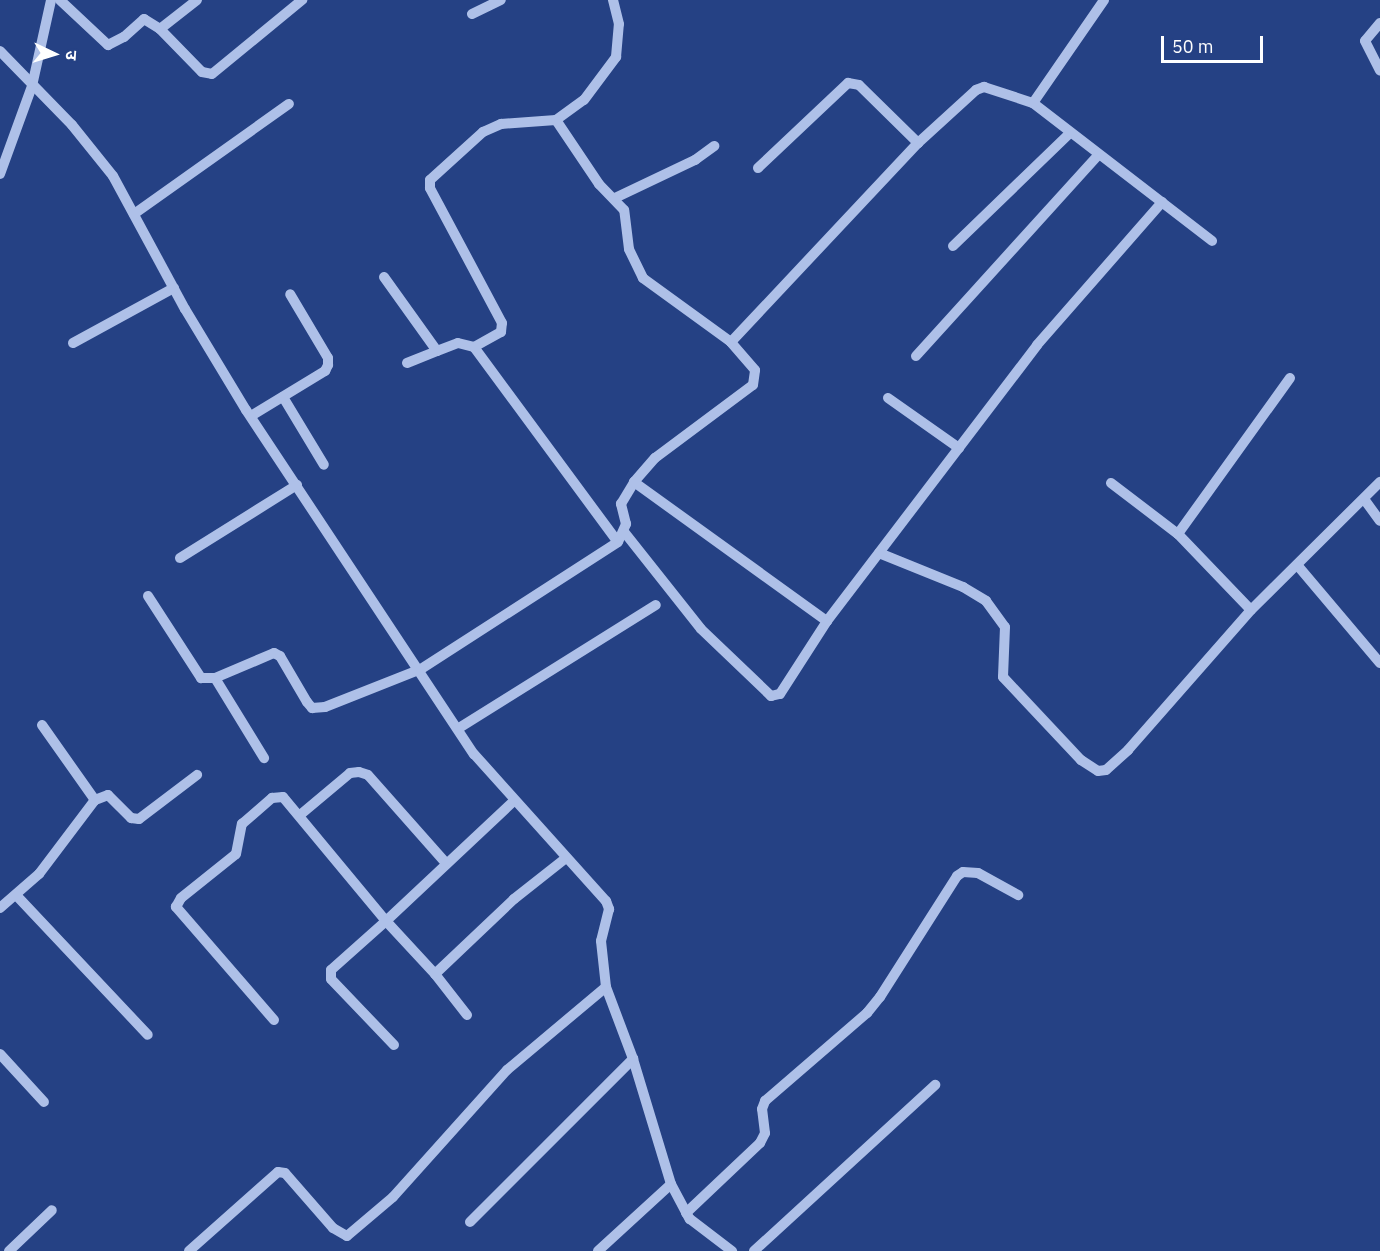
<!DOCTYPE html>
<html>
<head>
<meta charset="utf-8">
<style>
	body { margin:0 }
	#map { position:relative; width:1380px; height:1251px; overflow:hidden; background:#254184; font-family:"IBM Plex Sans","Noto Sans Devanagari",sans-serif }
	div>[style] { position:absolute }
	.minor>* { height:10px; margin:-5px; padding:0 5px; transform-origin:5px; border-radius:5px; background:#aec0e8 }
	span { translate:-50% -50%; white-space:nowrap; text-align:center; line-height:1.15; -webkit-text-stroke:4.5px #254184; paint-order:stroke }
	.north { position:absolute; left:24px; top:24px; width:60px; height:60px; -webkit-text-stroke:4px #254184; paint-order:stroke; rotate:94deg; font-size:16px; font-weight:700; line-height:24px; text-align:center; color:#fff }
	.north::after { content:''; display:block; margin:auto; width:21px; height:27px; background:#fff; clip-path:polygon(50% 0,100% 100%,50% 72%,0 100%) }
	.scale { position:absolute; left:1161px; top:36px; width:102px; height:27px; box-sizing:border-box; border:3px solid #fff; border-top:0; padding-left:8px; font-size:18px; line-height:21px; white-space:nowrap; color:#fff; -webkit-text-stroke:4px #254184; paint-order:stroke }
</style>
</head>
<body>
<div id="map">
	<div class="minor">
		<div style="left:60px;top:0;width:66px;rotate:43.2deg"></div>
		<div style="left:108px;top:45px;width:18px;rotate:-27deg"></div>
		<div style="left:124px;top:37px;width:27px;rotate:-42deg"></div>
		<div style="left:144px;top:19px;width:19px;rotate:32deg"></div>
		<div style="left:160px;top:29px;width:47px;rotate:-38.1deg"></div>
		<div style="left:472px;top:14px;width:32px;rotate:-26deg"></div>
		<div style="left:1380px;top:23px;width:23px;rotate:130deg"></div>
		<div style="left:1365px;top:41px;width:33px;rotate:63deg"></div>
		<div style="left:160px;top:29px;width:60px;rotate:45.7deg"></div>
		<div style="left:202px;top:72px;width:10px;rotate:11deg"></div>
		<div style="left:212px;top:74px;width:117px;rotate:-39.4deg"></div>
		<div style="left:0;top:51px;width:103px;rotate:45.8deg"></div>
		<div style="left:72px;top:125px;width:65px;rotate:51.2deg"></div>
		<div style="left:113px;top:176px;width:151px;rotate:61.6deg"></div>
		<div style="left:185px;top:309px;width:118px;rotate:58.9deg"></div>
		<div style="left:246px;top:410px;width:413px;rotate:56.5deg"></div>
		<div style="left:474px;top:754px;width:198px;rotate:48.1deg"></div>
		<div style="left:606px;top:901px;width:9px;rotate:69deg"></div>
		<div style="left:609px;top:909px;width:33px;rotate:104deg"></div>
		<div style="left:601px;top:941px;width:46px;rotate:83.8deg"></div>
		<div style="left:606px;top:987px;width:77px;rotate:69.4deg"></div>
		<div style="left:633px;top:1059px;width:131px;rotate:73.1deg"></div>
		<div style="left:671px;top:1184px;width:40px;rotate:62deg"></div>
		<div style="left:690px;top:1219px;width:53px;rotate:37.3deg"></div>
		<div style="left:1033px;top:103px;width:226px;rotate:37.6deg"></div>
		<div style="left:758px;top:168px;width:124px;rotate:-43.4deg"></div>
		<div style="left:848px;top:83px;width:11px;rotate:10deg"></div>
		<div style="left:859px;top:85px;width:83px;rotate:44.5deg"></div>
		<div style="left:918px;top:143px;width:79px;rotate:-42.4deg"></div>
		<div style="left:976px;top:90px;width:9px;rotate:-21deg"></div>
		<div style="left:984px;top:87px;width:52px;rotate:18.1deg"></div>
		<div style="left:1033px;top:103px;width:125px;rotate:-55.4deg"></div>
		<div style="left:0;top:174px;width:94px;rotate:-70deg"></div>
		<div style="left:32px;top:86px;width:88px;rotate:-77.5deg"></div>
		<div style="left:615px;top:198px;width:89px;rotate:-25.4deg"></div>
		<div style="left:695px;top:160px;width:24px;rotate:-36deg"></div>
		<div style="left:134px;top:214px;width:190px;rotate:-35.4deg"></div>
		<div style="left:953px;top:246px;width:163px;rotate:-44deg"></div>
		<div style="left:384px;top:277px;width:91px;rotate:54.4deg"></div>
		<div style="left:437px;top:351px;width:22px;rotate:-21deg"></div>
		<div style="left:458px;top:343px;width:16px;rotate:14deg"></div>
		<div style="left:474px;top:347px;width:242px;rotate:53.6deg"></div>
		<div style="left:731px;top:342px;width:273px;rotate:-46.8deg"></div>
		<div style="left:73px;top:343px;width:115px;rotate:-28.6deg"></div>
		<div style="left:474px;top:347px;width:31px;rotate:-29deg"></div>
		<div style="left:501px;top:332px;width:9px;rotate:-84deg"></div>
		<div style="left:502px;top:323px;width:153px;rotate:-118.1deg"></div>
		<div style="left:430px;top:188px;width:8px;rotate:-90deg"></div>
		<div style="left:430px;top:180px;width:72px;rotate:-42.2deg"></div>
		<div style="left:483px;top:132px;width:20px;rotate:-24deg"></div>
		<div style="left:501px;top:124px;width:55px;rotate:-4.2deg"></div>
		<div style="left:556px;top:120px;width:34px;rotate:-36deg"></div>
		<div style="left:584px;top:100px;width:54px;rotate:-53.3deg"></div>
		<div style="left:616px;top:57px;width:33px;rotate:-85deg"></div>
		<div style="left:619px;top:24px;width:25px;rotate:-104deg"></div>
		<div style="left:916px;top:356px;width:271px;rotate:-47.8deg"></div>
		<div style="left:407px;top:363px;width:32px;rotate:-22deg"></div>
		<div style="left:1290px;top:378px;width:192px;rotate:125.7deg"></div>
		<div style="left:1178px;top:534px;width:105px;rotate:46.2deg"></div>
		<div style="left:1251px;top:610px;width:182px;rotate:-44.8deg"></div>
		<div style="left:283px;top:397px;width:79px;rotate:58.9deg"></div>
		<div style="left:888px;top:398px;width:87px;rotate:35.2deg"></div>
		<div style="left:251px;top:416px;width:87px;rotate:-31.3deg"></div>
		<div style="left:325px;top:371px;width:7px;rotate:-63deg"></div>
		<div style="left:328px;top:365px;width:7px;rotate:-90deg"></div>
		<div style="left:328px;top:358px;width:74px;rotate:-120.7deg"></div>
		<div style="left:634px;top:482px;width:238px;rotate:35.8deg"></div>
		<div style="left:827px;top:621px;width:347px;rotate:-52.7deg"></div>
		<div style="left:1037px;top:345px;width:190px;rotate:-48.8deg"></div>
		<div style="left:1111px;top:483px;width:84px;rotate:37.3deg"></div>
		<div style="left:1364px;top:499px;width:27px;rotate:54deg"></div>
		<div style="left:625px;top:533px;width:122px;rotate:51.6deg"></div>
		<div style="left:701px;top:629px;width:97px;rotate:43.7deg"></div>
		<div style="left:771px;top:696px;width:9px;rotate:-13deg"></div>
		<div style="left:780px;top:694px;width:87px;rotate:-57.2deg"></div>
		<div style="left:879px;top:553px;width:91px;rotate:22deg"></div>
		<div style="left:963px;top:587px;width:27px;rotate:31deg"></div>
		<div style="left:986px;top:601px;width:32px;rotate:54deg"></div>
		<div style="left:1005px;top:627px;width:50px;rotate:92.3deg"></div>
		<div style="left:1003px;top:677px;width:114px;rotate:46.8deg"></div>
		<div style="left:1081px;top:760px;width:20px;rotate:33deg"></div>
		<div style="left:1098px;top:771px;width:8px;rotate:-7deg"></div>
		<div style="left:1106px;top:770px;width:30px;rotate:-42deg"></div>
		<div style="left:1128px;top:750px;width:186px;rotate:-48.7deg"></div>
		<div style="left:180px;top:558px;width:138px;rotate:-32deg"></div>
		<div style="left:1298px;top:566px;width:127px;rotate:49.8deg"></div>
		<div style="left:148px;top:596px;width:98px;rotate:57.1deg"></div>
		<div style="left:201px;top:678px;width:14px"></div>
		<div style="left:215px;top:678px;width:64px;rotate:-23deg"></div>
		<div style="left:274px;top:653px;width:7px;rotate:27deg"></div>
		<div style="left:280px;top:656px;width:53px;rotate:59.6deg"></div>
		<div style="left:307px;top:702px;width:8px;rotate:50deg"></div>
		<div style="left:312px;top:708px;width:13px;rotate:-4deg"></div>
		<div style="left:325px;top:707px;width:103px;rotate:-21.6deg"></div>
		<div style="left:421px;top:669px;width:234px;rotate:-32.8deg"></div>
		<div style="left:618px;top:542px;width:20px;rotate:-66deg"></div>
		<div style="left:626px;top:524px;width:21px;rotate:-104deg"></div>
		<div style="left:621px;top:504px;width:26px;rotate:-59deg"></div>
		<div style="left:634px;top:482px;width:32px;rotate:-49deg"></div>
		<div style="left:655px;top:458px;width:122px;rotate:-36.7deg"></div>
		<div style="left:753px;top:385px;width:15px;rotate:-82deg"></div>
		<div style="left:755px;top:370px;width:37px;rotate:-131deg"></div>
		<div style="left:731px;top:342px;width:109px;rotate:-144deg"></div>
		<div style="left:643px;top:278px;width:32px;rotate:-116deg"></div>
		<div style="left:629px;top:249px;width:39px;rotate:-97deg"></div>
		<div style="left:624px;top:210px;width:36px;rotate:-134deg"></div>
		<div style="left:599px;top:184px;width:77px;rotate:-123.9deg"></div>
		<div style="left:215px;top:678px;width:94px;rotate:58.5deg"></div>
		<div style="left:42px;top:725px;width:92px;rotate:54.8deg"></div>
		<div style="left:459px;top:728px;width:232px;rotate:-32deg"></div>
		<div style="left:300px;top:815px;width:65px;rotate:-40deg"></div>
		<div style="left:350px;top:773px;width:9px;rotate:-6deg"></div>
		<div style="left:359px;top:772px;width:9px;rotate:18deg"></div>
		<div style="left:368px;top:775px;width:116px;rotate:48.5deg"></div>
		<div style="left:16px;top:895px;width:192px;rotate:46.7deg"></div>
		<div style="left:0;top:908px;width:52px;rotate:-41.1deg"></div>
		<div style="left:39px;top:874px;width:93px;rotate:-52.9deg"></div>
		<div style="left:95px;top:800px;width:14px;rotate:-21deg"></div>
		<div style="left:108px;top:795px;width:33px;rotate:45deg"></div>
		<div style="left:131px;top:818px;width:8px;rotate:7deg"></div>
		<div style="left:139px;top:819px;width:73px;rotate:-37.2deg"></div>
		<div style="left:435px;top:974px;width:52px;rotate:52deg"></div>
		<div style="left:274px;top:1020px;width:150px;rotate:-130.9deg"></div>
		<div style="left:176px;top:907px;width:10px;rotate:-61deg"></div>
		<div style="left:181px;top:898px;width:70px;rotate:-38.7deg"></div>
		<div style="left:236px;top:854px;width:31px;rotate:-79deg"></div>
		<div style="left:242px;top:824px;width:40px;rotate:-41deg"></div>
		<div style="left:272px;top:798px;width:11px;rotate:-5deg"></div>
		<div style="left:283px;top:797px;width:161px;rotate:50.3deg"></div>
		<div style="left:386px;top:921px;width:175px;rotate:-43.2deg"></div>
		<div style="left:394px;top:1045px;width:91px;rotate:-133.7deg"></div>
		<div style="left:331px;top:979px;width:9px;rotate:-90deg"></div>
		<div style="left:331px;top:970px;width:74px;rotate:-41.7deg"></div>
		<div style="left:386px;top:921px;width:72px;rotate:47.2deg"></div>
		<div style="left:435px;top:974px;width:109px;rotate:-43.5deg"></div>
		<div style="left:514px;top:899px;width:66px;rotate:-38.3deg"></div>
		<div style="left:0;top:1054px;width:65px;rotate:47.5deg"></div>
		<div style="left:686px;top:1213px;width:102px;rotate:-43.4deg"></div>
		<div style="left:760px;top:1143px;width:11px;rotate:-63deg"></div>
		<div style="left:765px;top:1133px;width:24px;rotate:-97deg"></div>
		<div style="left:762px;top:1109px;width:9px;rotate:-69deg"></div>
		<div style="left:765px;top:1101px;width:135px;rotate:-40.8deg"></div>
		<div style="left:867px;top:1013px;width:21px;rotate:-51deg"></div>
		<div style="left:880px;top:997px;width:143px;rotate:-57.5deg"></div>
		<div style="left:957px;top:876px;width:7px;rotate:-34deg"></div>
		<div style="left:963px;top:872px;width:15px;rotate:4deg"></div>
		<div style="left:978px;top:873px;width:46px;rotate:28.8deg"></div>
		<div style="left:470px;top:1222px;width:231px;rotate:-45deg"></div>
		<div style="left:9px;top:1251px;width:59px;rotate:-43.6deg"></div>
		<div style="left:189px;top:1251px;width:119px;rotate:-41.6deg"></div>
		<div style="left:278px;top:1172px;width:7px;rotate:8deg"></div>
		<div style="left:285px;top:1173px;width:73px;rotate:48.9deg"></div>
		<div style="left:333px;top:1228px;width:16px;rotate:30deg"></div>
		<div style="left:347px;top:1236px;width:60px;rotate:-40.3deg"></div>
		<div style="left:393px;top:1197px;width:171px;rotate:-48.1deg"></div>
		<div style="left:507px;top:1070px;width:129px;rotate:-40deg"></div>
		<div style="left:598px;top:1251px;width:99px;rotate:-42.5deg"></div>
		<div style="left:754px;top:1251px;width:246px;rotate:-42.5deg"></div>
	</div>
	<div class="north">उ</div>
	<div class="scale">50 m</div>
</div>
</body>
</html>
